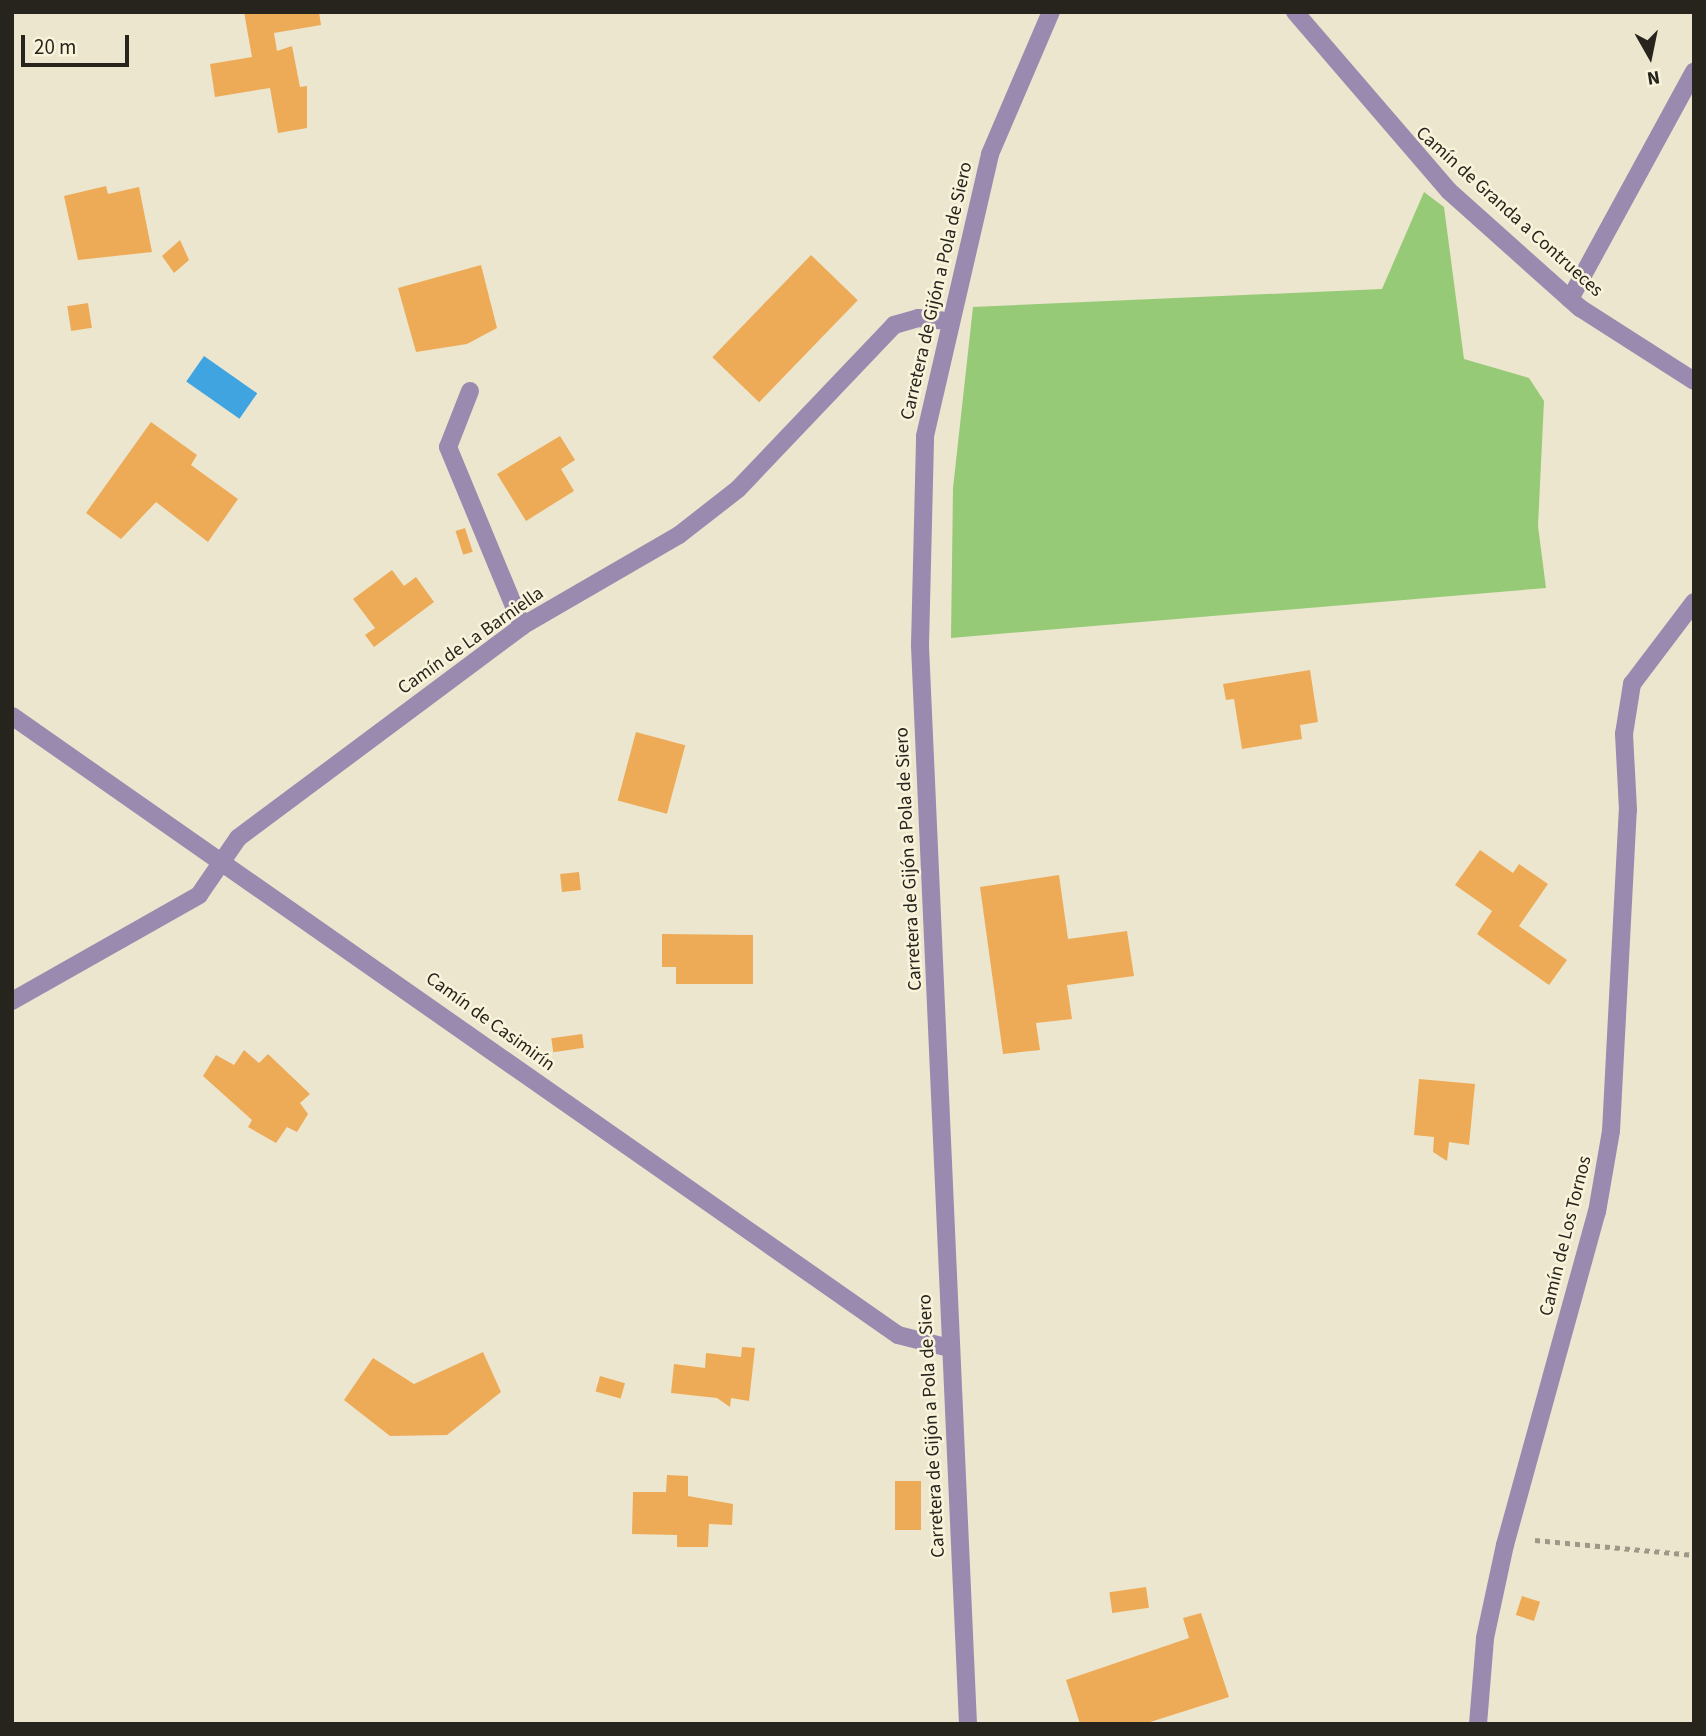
<!DOCTYPE html>
<html>
<head>
<meta charset="utf-8">
<style>
	body { margin:0 }
	#map { position:relative; width:1706px; height:1736px; overflow:hidden; background:#ece6cf; font-family:"Source Sans 3",sans-serif }
	div>[style] { position:absolute }
	.green>* { inset:0; background:#97ca76 }
	.water>* { inset:0; background:#40a4e0; transform-origin:0 0 }
	.building>* { inset:0; background:#edab57; transform-origin:0 0 }
	.path>* { height:4.5px; margin-top:-2.25px; transform-origin:0; background:repeating-linear-gradient(90deg,#9d9887 0 5px,transparent 0 10px) }
	.minor>* { height:18px; margin:-9px; padding:0 9px; transform-origin:9px; border-radius:9px; background:#9b8aaf }
	span { translate:-50% -50%; white-space:nowrap; text-align:center; line-height:1.15; -webkit-text-stroke:5px #f9f3dc; paint-order:stroke }
	.street-label { font-size:19px; color:#26241c }
	.frame { position:absolute; inset:0; border:14px solid #26241c; pointer-events:none }
	.north { position:absolute; left:1615px; top:21px; width:70px; height:70px; -webkit-text-stroke:5px #f9f3dc; paint-order:stroke; rotate:171deg; font-size:19px; font-weight:700; line-height:28px; text-align:center; color:#26241c }
	.north::after { content:''; display:block; margin:auto; width:24px; height:32px; background:#26241c; clip-path:polygon(50% 0,100% 100%,50% 72%,0 100%) }
	.scale { position:absolute; left:21px; top:35px; width:108px; height:32px; box-sizing:border-box; border:4px solid #26241c; border-top:0; padding-left:9px; font-size:21px; line-height:24px; white-space:nowrap; color:#26241c; -webkit-text-stroke:5px #f9f3dc; paint-order:stroke }
</style>
</head>
<body>
<div id="map">
	<div class="green">
		<div style="clip-path:polygon(1424px 192px,1444px 207px,1464px 359px,1529px 378px,1544px 401px,1538px 526px,1546px 588px,951px 638px,953px 488px,973px 307px,1382px 289px)"></div>
	</div>
	<div class="water">
		<div style="left:204px;top:356px;width:65px;height:31px;rotate:35deg"></div>
	</div>
	<div class="building">
		<div style="clip-path:polygon(244px 12px,319px 12px,321px 25px,274px 33px,277px 51px,292px 46px,300px 87px,307px 86px,307px 128px,278px 133px,270px 88px,215px 97px,210px 64px,252px 57px)"></div>
		<div style="clip-path:polygon(106px 186px,108px 194px,139px 187px,152px 252px,78px 260px,64px 196px)"></div>
		<div style="clip-path:polygon(180px 240px,189px 260px,174px 273px,162px 256px)"></div>
		<div style="left:811px;top:255px;width:65px;height:142px;rotate:44deg"></div>
		<div style="clip-path:polygon(481px 265px,497px 328px,467px 344px,416px 352px,398px 288px)"></div>
		<div style="left:88px;top:303px;width:25px;height:21px;rotate:81deg"></div>
		<div style="clip-path:polygon(151px 422px,197px 455px,191px 465px,238px 499px,208px 542px,156px 502px,121px 539px,86px 513px)"></div>
		<div style="clip-path:polygon(560px 436px,575px 460px,561px 469px,574px 491px,526px 521px,497px 474px)"></div>
		<div style="left:465px;top:528px;width:25px;height:10px;rotate:72deg"></div>
		<div style="clip-path:polygon(392px 570px,404px 586px,416px 577px,434px 602px,374px 647px,365px 635px,375px 628px,353px 599px)"></div>
		<div style="clip-path:polygon(1310px 670px,1318px 722px,1300px 725px,1302px 739px,1242px 749px,1234px 699px,1226px 700px,1223px 684px)"></div>
		<div style="left:636px;top:732px;width:51px;height:71px;rotate:15deg"></div>
		<div style="clip-path:polygon(1480px 850px,1513px 873px,1519px 864px,1548px 884px,1519px 926px,1567px 960px,1549px 985px,1477px 934px,1492px 911px,1455px 885px)"></div>
		<div style="left:579px;top:872px;width:18px;height:19px;rotate:84deg"></div>
		<div style="clip-path:polygon(1059px 875px,1068px 939px,1127px 931px,1134px 976px,1067px 985px,1072px 1019px,1036px 1023px,1040px 1050px,1003px 1054px,980px 887px)"></div>
		<div style="clip-path:polygon(662px 934px,753px 935px,753px 984px,676px 984px,676px 967px,662px 967px)"></div>
		<div style="left:582px;top:1034px;width:14px;height:31px;rotate:82deg"></div>
		<div style="clip-path:polygon(244px 1050px,259px 1063px,268px 1054px,310px 1094px,300px 1103px,308px 1114px,297px 1132px,287px 1127px,276px 1143px,248px 1127px,252px 1120px,203px 1076px,216px 1055px,234px 1065px)"></div>
		<div style="clip-path:polygon(1419px 1079px,1475px 1084px,1469px 1145px,1449px 1142px,1447px 1161px,1433px 1152px,1434px 1137px,1414px 1135px)"></div>
		<div style="clip-path:polygon(742px 1347px,755px 1348px,749px 1401px,731px 1398px,730px 1407px,717px 1398px,671px 1393px,674px 1364px,705px 1368px,706px 1353px,741px 1357px)"></div>
		<div style="clip-path:polygon(483px 1352px,501px 1392px,447px 1435px,390px 1436px,344px 1400px,373px 1358px,414px 1384px)"></div>
		<div style="left:600px;top:1376px;width:26px;height:16px;rotate:16deg"></div>
		<div style="clip-path:polygon(667px 1475px,688px 1476px,688px 1496px,733px 1504px,732px 1525px,709px 1524px,708px 1547px,677px 1547px,677px 1535px,632px 1534px,633px 1492px,666px 1492px)"></div>
		<div style="left:895px;top:1481px;width:26px;height:49px"></div>
		<div style="left:1146px;top:1587px;width:21px;height:37px;rotate:82deg"></div>
		<div style="left:1522px;top:1596px;width:19px;height:20px;rotate:18deg"></div>
		<div style="clip-path:polygon(1201px 1613px,1229px 1697px,1144px 1724px,1080px 1724px,1066px 1680px,1189px 1638px,1183px 1618px)"></div>
	</div>
	<div class="path">
		<div style="left:1535px;top:1540px;width:160px;rotate:5.4deg"></div>
	</div>
	<div class="minor">
		<div style="left:1295px;top:12px;width:236px;rotate:49.3deg"></div>
		<div style="left:1449px;top:191px;width:176px;rotate:41.8deg"></div>
		<div style="left:1580px;top:308px;width:135px;rotate:32.6deg"></div>
		<div style="left:1570px;top:299px;width:259px;rotate:-61.4deg"></div>
		<div style="left:470px;top:391px;width:60px;rotate:111.4deg"></div>
		<div style="left:448px;top:447px;width:194px;rotate:67.5deg"></div>
		<div style="left:12px;top:716px;width:1081px;rotate:34.94deg"></div>
		<div style="left:898px;top:1335px;width:53px;rotate:14.3deg"></div>
		<div style="left:12px;top:1001px;width:215px;rotate:-29.5deg"></div>
		<div style="left:199px;top:895px;width:69px;rotate:-55.6deg"></div>
		<div style="left:238px;top:838px;width:354px;rotate:-36.7deg"></div>
		<div style="left:522px;top:626px;width:181px;rotate:-30.1deg"></div>
		<div style="left:679px;top:535px;width:75px;rotate:-37.9deg"></div>
		<div style="left:738px;top:489px;width:226px;rotate:-46.4deg"></div>
		<div style="left:894px;top:325px;width:25px;rotate:-16deg"></div>
		<div style="left:918px;top:318px;width:31px;rotate:6deg"></div>
		<div style="left:968px;top:1724px;width:1080px;rotate:-92.55deg"></div>
		<div style="left:920px;top:645px;width:209px;rotate:-88.6deg"></div>
		<div style="left:925px;top:436px;width:289px;rotate:-77deg"></div>
		<div style="left:990px;top:154px;width:155px;rotate:-66.8deg"></div>
		<div style="left:1478px;top:1724px;width:86px;rotate:-85.3deg"></div>
		<div style="left:1485px;top:1638px;width:95px;rotate:-77.9deg"></div>
		<div style="left:1505px;top:1545px;width:345px;rotate:-74.6deg"></div>
		<div style="left:1597px;top:1212px;width:82px;rotate:-80.2deg"></div>
		<div style="left:1611px;top:1131px;width:321px;rotate:-87deg"></div>
		<div style="left:1628px;top:810px;width:76px;rotate:-93deg"></div>
		<div style="left:1624px;top:734px;width:51px;rotate:-80.9deg"></div>
		<div style="left:1632px;top:684px;width:103px;rotate:-52.9deg"></div>
	</div>
	<div class="street-label">
		<span style="left:1509px;top:212px;rotate:42deg">Camín de Granda a Contrueces</span>
		<span style="left:937px;top:291px;rotate:-77deg">Carretera de Gijón a Pola de Siero</span>
		<span style="left:471px;top:641px;rotate:-35deg">Camín de La Barniella</span>
		<span style="left:909px;top:859px;rotate:-93deg">Carretera de Gijón a Pola de Siero</span>
		<span style="left:490px;top:1022px;rotate:36deg">Camín de Casimirín</span>
		<span style="left:1566px;top:1236px;rotate:-76deg">Camín de Los Tornos</span>
		<span style="left:932px;top:1426px;rotate:-93deg">Carretera de Gijón a Pola de Siero</span>
	</div>
	<div class="frame"></div>
	<div class="north">N</div>
	<div class="scale">20 m</div>
</div>
</body>
</html>
